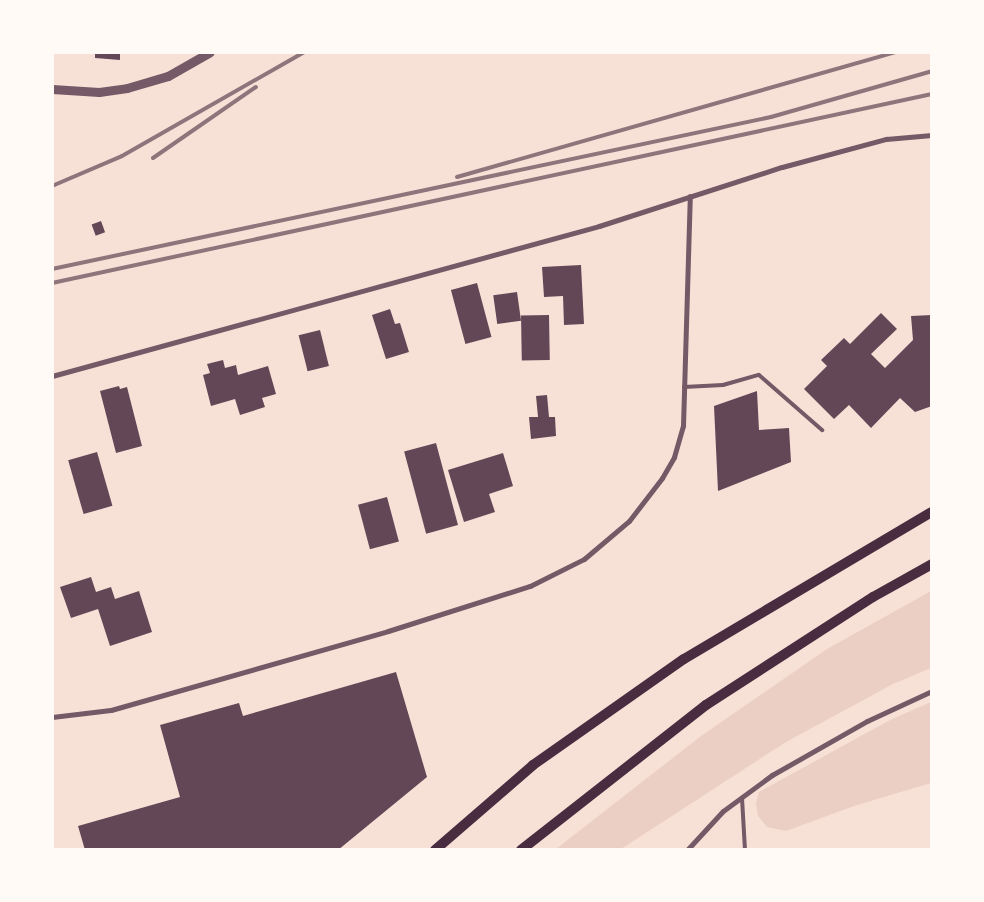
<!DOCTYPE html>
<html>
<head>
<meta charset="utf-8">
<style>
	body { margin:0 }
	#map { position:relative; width:984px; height:902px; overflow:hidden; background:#f7e1d7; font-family:Lato,sans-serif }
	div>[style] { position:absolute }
	.green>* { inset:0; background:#ebcfc5 }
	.building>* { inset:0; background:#644757; transform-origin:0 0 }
	.service>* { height:4px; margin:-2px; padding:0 2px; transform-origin:2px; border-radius:2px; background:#755966 }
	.minor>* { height:5px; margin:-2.5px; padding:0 2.5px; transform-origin:2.5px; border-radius:2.5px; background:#755966 }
	.tertiary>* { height:9px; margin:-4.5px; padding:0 4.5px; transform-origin:4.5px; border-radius:4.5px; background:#755966 }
	.secondary>* { height:10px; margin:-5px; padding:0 5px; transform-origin:5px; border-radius:5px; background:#4a2c40 }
	.rail>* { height:4px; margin:-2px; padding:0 2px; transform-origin:2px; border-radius:2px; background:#8f747c }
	span { translate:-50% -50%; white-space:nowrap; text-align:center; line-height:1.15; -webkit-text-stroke:4px #fffaf5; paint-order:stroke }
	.frame { position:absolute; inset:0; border:54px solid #fffaf5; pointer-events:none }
</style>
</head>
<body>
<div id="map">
	<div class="green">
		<div style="clip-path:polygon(931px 591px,931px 668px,893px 684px,786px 742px,621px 849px,556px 849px,701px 736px,827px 649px)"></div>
		<div style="clip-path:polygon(931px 702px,931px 783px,854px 806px,786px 831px,767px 827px,758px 816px,756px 803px,759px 792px,890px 720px)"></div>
	</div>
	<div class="building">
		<div style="clip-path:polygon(95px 52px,120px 52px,120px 60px,95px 58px)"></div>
		<div style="left:101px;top:221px;width:12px;height:10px;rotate:70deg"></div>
		<div style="clip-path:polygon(581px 265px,584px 324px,564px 325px,563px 296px,544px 297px,542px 267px)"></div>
		<div style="left:477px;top:283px;width:56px;height:27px;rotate:75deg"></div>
		<div style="left:517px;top:292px;width:29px;height:24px;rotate:82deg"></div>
		<div style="clip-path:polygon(390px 309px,395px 324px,400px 323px,409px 352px,386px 359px,372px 315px)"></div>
		<div style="clip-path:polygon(881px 313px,897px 329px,871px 354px,885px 368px,913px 340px,911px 316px,932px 315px,932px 406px,915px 412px,900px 398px,871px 428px,849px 405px,834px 419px,804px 389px,827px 366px,821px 360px,844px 338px,850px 344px)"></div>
		<div style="left:549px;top:315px;width:45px;height:28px;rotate:89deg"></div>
		<div style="left:320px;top:330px;width:37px;height:22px;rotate:76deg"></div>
		<div style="clip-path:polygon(223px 360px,225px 368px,236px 365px,238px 375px,268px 366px,276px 394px,262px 398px,265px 407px,240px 415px,235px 399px,211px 406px,203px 375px,210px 373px,207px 364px)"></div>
		<div style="clip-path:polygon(119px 386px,120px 389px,127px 387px,142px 446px,116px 453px,100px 391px)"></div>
		<div style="clip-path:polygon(757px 391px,759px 430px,789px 428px,791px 462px,718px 491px,714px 406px)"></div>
		<div style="clip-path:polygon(547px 395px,549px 417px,555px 417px,556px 436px,531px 439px,529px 417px,538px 417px,536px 396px)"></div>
		<div style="left:436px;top:443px;width:85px;height:33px;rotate:75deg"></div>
		<div style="left:97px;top:452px;width:56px;height:30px;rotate:74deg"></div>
		<div style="clip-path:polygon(503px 453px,513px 486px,489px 494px,495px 512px,464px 522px,448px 470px)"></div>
		<div style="left:387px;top:497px;width:46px;height:30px;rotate:75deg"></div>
		<div style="clip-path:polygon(91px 577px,96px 592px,111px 587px,115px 599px,139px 591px,152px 632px,110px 646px,98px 609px,71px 618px,60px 587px)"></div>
		<div style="clip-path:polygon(396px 672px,427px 777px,338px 850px,85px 850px,78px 826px,180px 797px,160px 725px,239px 703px,243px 716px)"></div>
	</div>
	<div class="service">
		<div style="left:684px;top:387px;width:39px;rotate:-3deg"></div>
		<div style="left:723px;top:385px;width:37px;rotate:-16deg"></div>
		<div style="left:759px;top:375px;width:84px;rotate:41.1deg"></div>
		<div style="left:742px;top:798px;width:52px;rotate:86.7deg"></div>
	</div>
	<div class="minor">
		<div style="left:52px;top:376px;width:567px;rotate:-15.33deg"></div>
		<div style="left:599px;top:226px;width:192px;rotate:-17.9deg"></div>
		<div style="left:782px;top:167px;width:108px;rotate:-15.1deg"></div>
		<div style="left:886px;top:139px;width:46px;rotate:-5deg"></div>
		<div style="left:52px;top:717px;width:59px;rotate:-6.8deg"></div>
		<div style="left:111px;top:710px;width:288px;rotate:-15.9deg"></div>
		<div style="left:388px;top:631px;width:149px;rotate:-17.6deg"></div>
		<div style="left:530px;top:586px;width:60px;rotate:-26.6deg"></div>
		<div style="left:584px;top:559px;width:59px;rotate:-40.2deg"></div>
		<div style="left:629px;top:521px;width:54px;rotate:-52.5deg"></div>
		<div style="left:662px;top:478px;width:24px;rotate:-60deg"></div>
		<div style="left:674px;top:457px;width:32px;rotate:-74deg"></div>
		<div style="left:683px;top:426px;width:230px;rotate:-88.3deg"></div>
		<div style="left:687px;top:850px;width:53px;rotate:-47.3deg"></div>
		<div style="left:723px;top:811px;width:61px;rotate:-36.3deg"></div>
		<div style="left:772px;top:775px;width:109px;rotate:-29.6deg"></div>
		<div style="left:867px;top:721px;width:72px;rotate:-24.8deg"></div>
	</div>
	<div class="tertiary">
		<div style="left:52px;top:89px;width:47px;rotate:3.7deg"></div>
		<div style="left:99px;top:92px;width:28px;rotate:-8deg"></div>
		<div style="left:127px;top:88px;width:43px;rotate:-16.3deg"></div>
		<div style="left:168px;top:76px;width:48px;rotate:-29.7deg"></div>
	</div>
	<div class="secondary">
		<div style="left:435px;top:850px;width:130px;rotate:-40.9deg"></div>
		<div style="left:533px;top:765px;width:184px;rotate:-35.1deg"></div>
		<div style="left:684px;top:659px;width:288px;rotate:-30.7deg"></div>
		<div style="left:521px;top:850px;width:235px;rotate:-38.1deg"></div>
		<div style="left:706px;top:705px;width:199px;rotate:-32.9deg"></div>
		<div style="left:873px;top:597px;width:68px;rotate:-29.2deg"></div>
	</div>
	<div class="rail">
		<div style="left:153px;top:158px;width:125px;rotate:-34.6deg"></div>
		<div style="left:457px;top:177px;width:455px;rotate:-15.9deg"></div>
		<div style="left:52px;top:186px;width:76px;rotate:-23.2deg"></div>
		<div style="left:122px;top:156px;width:210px;rotate:-29.7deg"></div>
		<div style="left:52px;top:269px;width:735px;rotate:-11.94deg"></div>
		<div style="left:771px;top:117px;width:167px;rotate:-15.9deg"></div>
		<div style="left:52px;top:283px;width:900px;rotate:-12.12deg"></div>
	</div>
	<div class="frame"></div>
</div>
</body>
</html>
